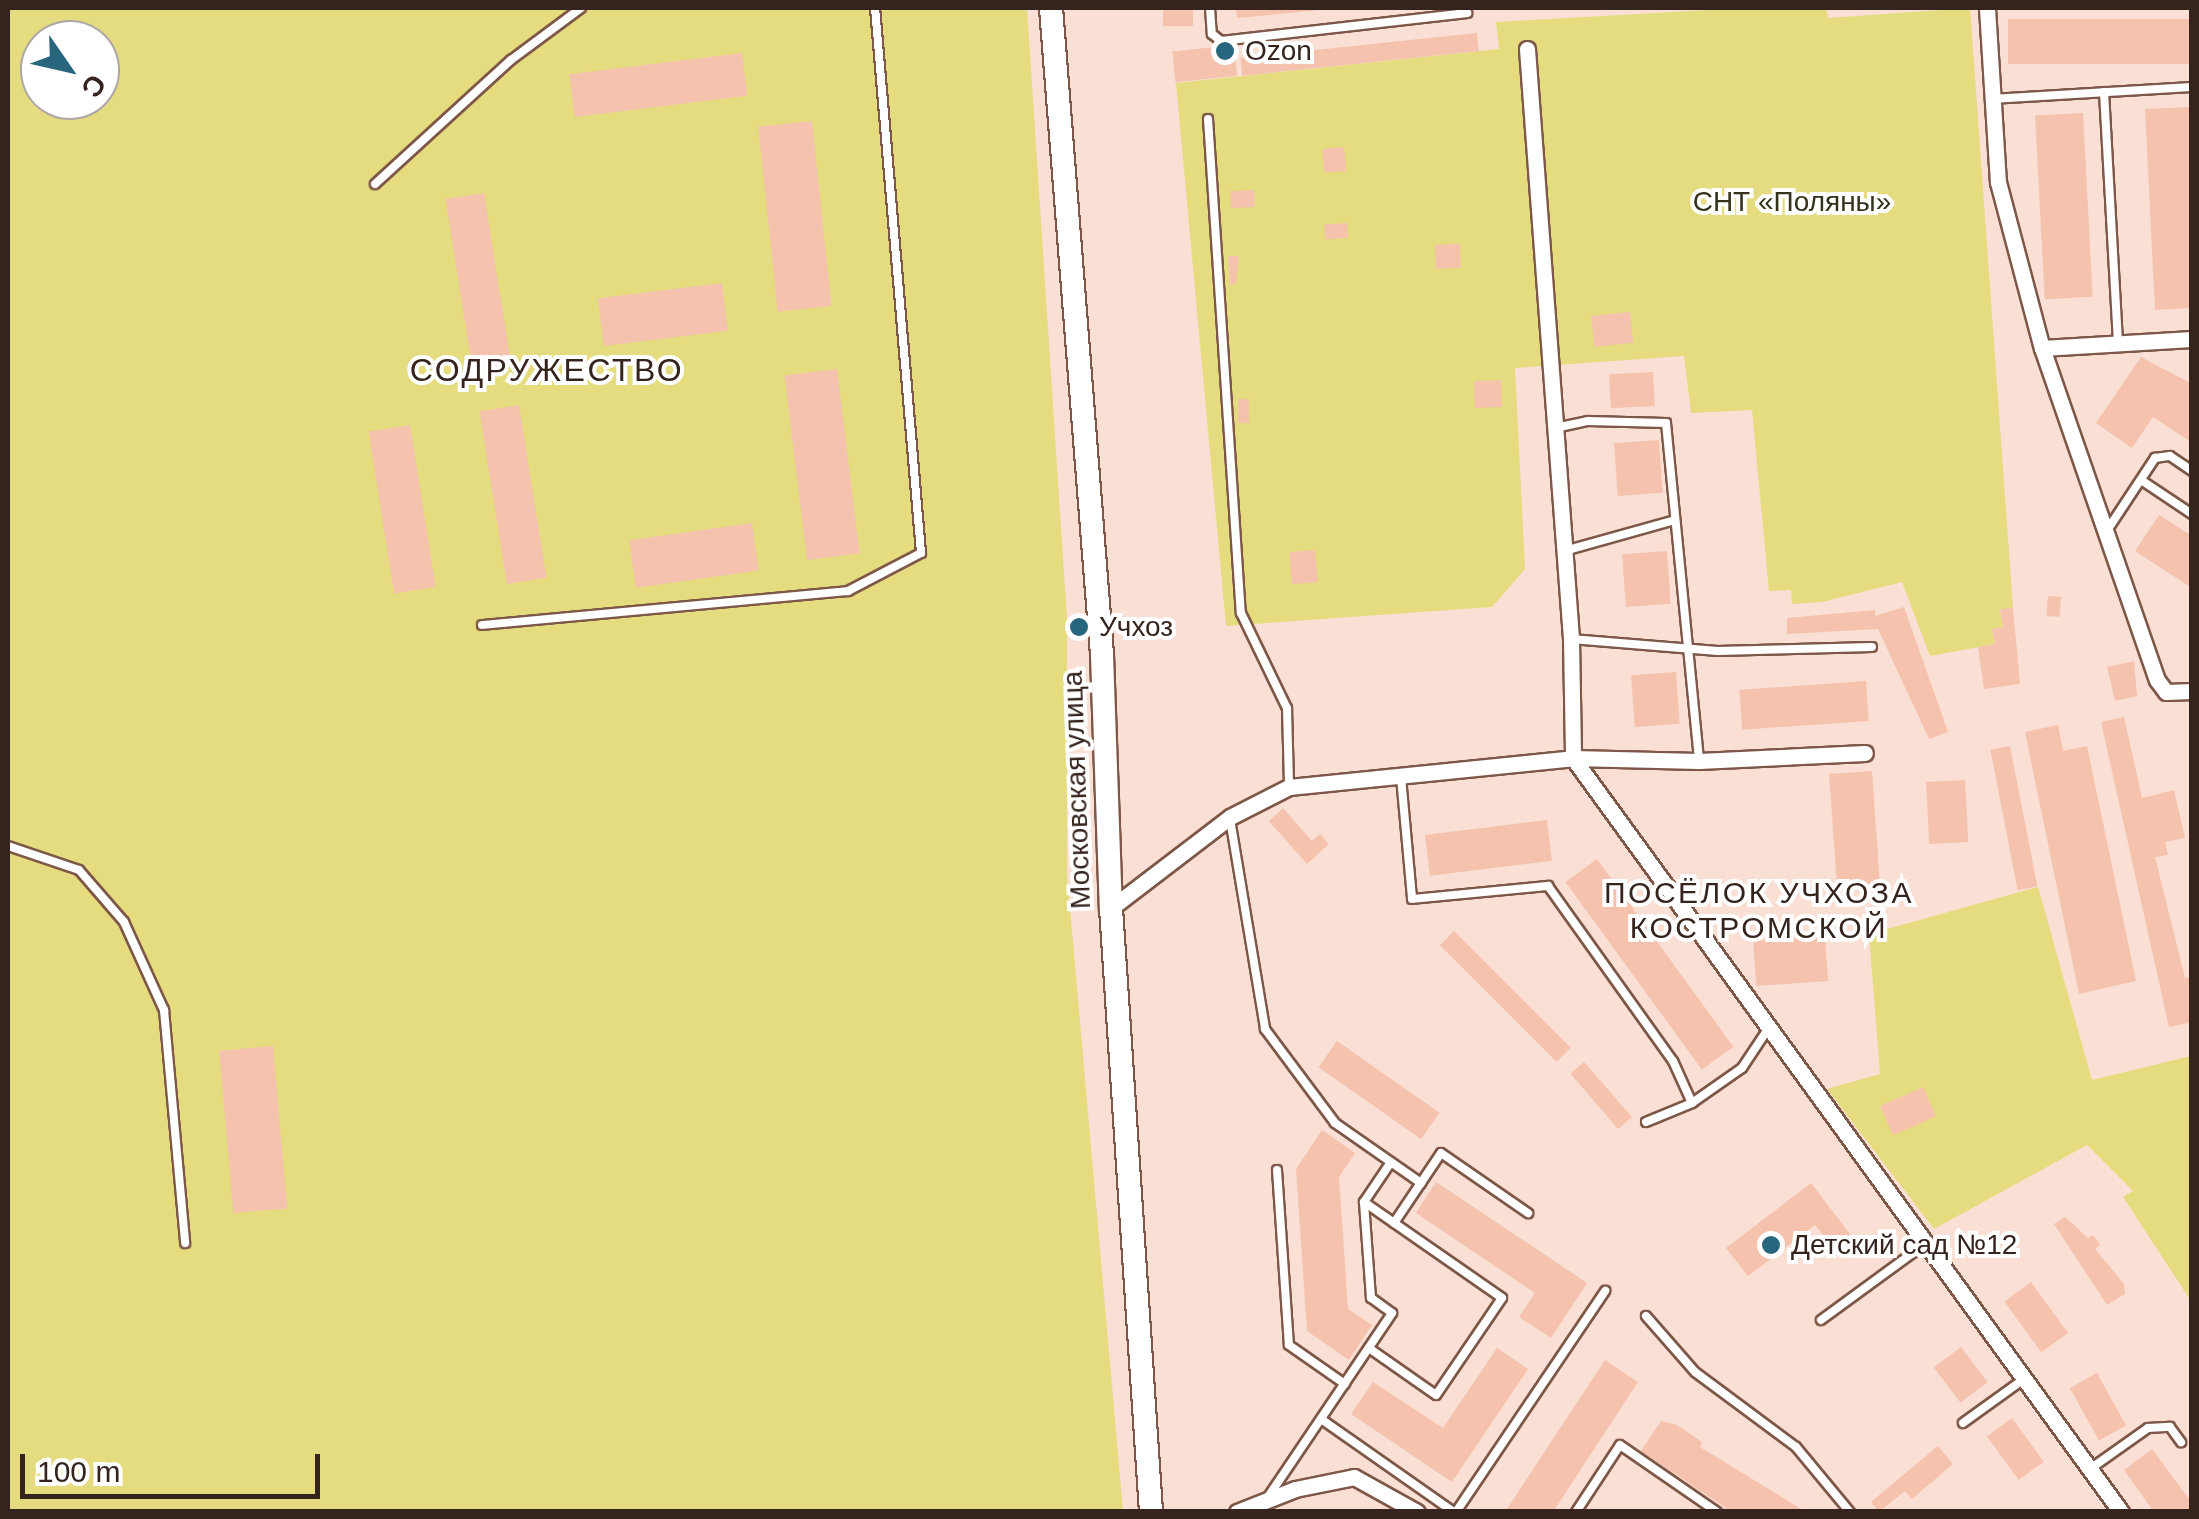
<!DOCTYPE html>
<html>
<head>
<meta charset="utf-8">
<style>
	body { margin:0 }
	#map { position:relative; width:2199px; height:1519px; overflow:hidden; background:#fadfd4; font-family:Helvetica,sans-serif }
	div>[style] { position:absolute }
	.green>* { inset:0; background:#e4dc7f }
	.building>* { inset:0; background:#f5c2ad; transform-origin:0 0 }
	.roads { filter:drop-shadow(2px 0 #7d5747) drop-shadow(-2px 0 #7d5747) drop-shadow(0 2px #7d5747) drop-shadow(0 -2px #7d5747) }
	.service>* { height:8px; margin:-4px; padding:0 4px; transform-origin:4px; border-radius:4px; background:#fff }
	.minor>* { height:15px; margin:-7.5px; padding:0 7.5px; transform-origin:7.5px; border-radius:7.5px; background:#fff }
	.secondary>* { height:22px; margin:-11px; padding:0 11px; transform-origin:11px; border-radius:11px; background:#fff }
	.dots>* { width:28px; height:28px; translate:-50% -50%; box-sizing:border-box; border:5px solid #fff; border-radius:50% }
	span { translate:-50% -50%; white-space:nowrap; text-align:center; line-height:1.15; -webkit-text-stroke:8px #fff; paint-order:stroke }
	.poi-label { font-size:28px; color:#34241d }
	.left { translate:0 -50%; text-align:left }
	.park-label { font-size:28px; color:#34321a }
	.street-label { font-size:28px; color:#34241d }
	.neighbourhood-label { font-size:30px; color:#34241d; letter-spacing:2.5px }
	.quarter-label { font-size:32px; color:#34241d; letter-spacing:2.5px }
	.frame { position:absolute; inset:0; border:10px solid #34241d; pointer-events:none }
	.north { position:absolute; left:20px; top:20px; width:100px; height:100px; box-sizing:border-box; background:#fff; border:2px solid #aea7a5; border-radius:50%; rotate:124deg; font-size:28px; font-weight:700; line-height:40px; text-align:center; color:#34241d }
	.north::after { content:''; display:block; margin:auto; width:35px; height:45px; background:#27667c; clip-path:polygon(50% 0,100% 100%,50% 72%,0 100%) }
	.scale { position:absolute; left:20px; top:1454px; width:300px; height:45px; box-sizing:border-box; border:5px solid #34241d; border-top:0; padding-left:12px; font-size:30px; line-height:35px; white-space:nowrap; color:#34241d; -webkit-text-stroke:8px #fff; paint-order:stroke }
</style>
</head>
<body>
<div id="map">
	<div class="green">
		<div style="clip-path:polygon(evenodd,8px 8px,1027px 8px,1067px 619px,1067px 874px,1123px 1511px,8px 1512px,8px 8px,40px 40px,100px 40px,100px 100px,40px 100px,40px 40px)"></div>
		<div style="clip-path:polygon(1744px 8px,1826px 8px,1828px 18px,1970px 8px,2013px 608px,2000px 610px,2003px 627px,1992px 629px,1995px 644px,1930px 656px,1902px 582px,1822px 602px,1792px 604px,1791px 590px,1769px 591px,1752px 410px,1691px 413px,1684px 356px,1515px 368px,1525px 569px,1492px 607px,1226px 626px,1176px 83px,1499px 49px,1496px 22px)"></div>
		<div style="clip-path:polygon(2038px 887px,2092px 1080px,2191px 1056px,2191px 1301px,2123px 1197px,2133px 1191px,2087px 1145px,1934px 1229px,1827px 1089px,1880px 1074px,1869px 934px)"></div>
	</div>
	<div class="building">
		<div style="left:1163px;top:8px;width:30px;height:18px"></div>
		<div style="clip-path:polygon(1236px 8px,1320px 8px,1320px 10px,1237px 18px)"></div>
		<div style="left:2192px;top:19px;width:45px;height:184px;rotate:90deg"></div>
		<div style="left:1477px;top:33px;width:18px;height:238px;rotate:84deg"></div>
		<div style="left:1234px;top:45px;width:31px;height:62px;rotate:84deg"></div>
		<div style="left:742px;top:53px;width:43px;height:174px;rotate:83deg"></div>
		<div style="clip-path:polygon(2192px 107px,2192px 308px,2155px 310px,2145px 109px)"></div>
		<div style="left:2083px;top:113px;width:184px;height:48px;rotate:87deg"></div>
		<div style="left:812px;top:121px;width:186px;height:54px;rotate:84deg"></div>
		<div style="left:1344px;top:147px;width:24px;height:22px;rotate:85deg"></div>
		<div style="left:1254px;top:190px;width:17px;height:24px;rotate:87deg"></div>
		<div style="left:484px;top:193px;width:174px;height:39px;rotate:81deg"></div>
		<div style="left:1347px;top:223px;width:15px;height:23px;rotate:86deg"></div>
		<div style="left:1460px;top:244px;width:24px;height:25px;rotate:88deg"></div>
		<div style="clip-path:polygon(1228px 256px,1239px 256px,1236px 284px,1230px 285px)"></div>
		<div style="left:722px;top:283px;width:48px;height:125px;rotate:83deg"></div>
		<div style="left:1630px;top:312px;width:31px;height:39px;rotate:84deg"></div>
		<div style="clip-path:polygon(2141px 357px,2192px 384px,2192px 443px,2153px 417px,2132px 448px,2096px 423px)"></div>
		<div style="left:837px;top:369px;width:186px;height:53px;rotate:83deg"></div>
		<div style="left:1653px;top:372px;width:34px;height:44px;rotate:87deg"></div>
		<div style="left:1501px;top:380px;width:27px;height:27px;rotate:88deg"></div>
		<div style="left:1238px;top:399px;width:11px;height:24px"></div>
		<div style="left:519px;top:405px;width:175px;height:40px;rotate:81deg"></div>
		<div style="left:410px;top:425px;width:164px;height:42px;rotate:81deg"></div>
		<div style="left:1659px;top:440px;width:53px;height:45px;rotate:86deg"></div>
		<div style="clip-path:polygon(2159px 515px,2192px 536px,2192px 588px,2135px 551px)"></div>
		<div style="left:752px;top:523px;width:48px;height:124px;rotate:82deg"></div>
		<div style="left:1315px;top:550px;width:32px;height:26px;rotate:85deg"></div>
		<div style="left:1667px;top:551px;width:53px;height:45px;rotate:86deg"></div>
		<div style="left:2048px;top:596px;width:13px;height:20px;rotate:4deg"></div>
		<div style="clip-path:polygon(1904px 607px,1948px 732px,1929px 739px,1878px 629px,1787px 634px,1787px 618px,1875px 610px,1875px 616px)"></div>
		<div style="clip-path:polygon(2013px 608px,2020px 684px,1984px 689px,1978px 647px,1995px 644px,1992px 629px,2003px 627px,2000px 609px)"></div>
		<div style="clip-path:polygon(2134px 661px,2137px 696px,2115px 701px,2107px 667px)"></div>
		<div style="left:1676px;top:672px;width:52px;height:45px;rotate:86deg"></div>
		<div style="left:1866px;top:681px;width:40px;height:127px;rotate:86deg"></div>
		<div style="clip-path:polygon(2124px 717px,2142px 798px,2174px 790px,2185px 838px,2165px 842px,2168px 855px,2155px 857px,2185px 978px,2192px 976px,2192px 1022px,2169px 1027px,2101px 722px)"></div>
		<div style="clip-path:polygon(2058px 725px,2063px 751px,2087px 746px,2136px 981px,2079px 994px,2025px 732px)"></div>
		<div style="left:2010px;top:746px;width:143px;height:20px;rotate:79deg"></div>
		<div style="left:1872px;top:771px;width:115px;height:43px;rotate:86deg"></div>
		<div style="left:1965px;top:780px;width:62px;height:39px;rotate:87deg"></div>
		<div style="clip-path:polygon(1283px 808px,1312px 841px,1320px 834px,1329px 844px,1307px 864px,1269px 821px)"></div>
		<div style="left:1547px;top:820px;width:41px;height:123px;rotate:83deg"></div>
		<div style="left:1597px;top:859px;width:232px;height:39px;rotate:54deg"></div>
		<div style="left:1454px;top:931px;width:165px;height:20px;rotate:45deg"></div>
		<div style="left:1825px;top:936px;width:45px;height:72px;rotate:86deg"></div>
		<div style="left:1337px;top:1041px;width:125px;height:32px;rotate:35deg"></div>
		<div style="left:273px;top:1046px;width:163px;height:54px;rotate:85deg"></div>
		<div style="left:1584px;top:1062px;width:73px;height:18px;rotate:49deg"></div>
		<div style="left:1923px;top:1087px;width:32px;height:47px;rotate:66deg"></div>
		<div style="clip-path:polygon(1322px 1130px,1355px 1153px,1339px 1177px,1348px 1309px,1372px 1325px,1349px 1360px,1307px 1331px,1296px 1169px)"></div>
		<div style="clip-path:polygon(1436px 1182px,1587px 1283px,1551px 1338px,1519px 1317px,1535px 1293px,1416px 1213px)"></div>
		<div style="clip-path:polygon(1811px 1183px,1853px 1238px,1836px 1251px,1815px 1225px,1748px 1276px,1726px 1248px)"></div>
		<div style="clip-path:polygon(2065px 1217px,2088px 1238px,2093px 1235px,2100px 1245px,2095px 1249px,2124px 1284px,2125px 1294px,2107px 1305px,2054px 1224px)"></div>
		<div style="left:2031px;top:1282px;width:63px;height:33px;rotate:54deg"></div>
		<div style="left:1961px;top:1347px;width:44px;height:34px;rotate:53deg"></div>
		<div style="clip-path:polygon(1497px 1348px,1528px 1369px,1452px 1482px,1351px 1414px,1373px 1382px,1443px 1428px)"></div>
		<div style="clip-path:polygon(1605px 1360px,1638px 1382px,1553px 1512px,1505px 1512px)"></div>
		<div style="left:2097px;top:1373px;width:60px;height:31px;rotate:61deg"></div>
		<div style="left:2012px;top:1418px;width:54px;height:31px;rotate:54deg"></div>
		<div style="clip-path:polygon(1661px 1421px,1677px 1425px,1702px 1442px,1700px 1447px,1806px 1512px,1732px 1512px,1641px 1451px)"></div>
		<div style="clip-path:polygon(1938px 1446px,1953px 1464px,1912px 1499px,1905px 1491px,1879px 1512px,1871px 1502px)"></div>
		<div style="clip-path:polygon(2152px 1449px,2192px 1503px,2192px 1512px,2154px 1512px,2124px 1470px)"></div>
	</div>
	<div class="roads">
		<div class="service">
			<div style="left:1210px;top:8px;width:26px;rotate:86deg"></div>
			<div style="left:1212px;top:34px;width:11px;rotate:38deg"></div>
			<div style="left:1221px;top:41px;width:248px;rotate:-6.5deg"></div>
			<div style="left:2104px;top:92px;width:251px;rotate:86.8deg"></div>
			<div style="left:1991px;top:99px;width:201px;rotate:-3.4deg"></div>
			<div style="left:1208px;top:119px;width:495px;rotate:86.2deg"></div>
			<div style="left:1241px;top:613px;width:106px;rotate:64.2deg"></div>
			<div style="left:1287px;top:708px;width:79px;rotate:88.5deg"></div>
			<div style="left:375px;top:184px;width:184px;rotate:-42.4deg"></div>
			<div style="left:511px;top:60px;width:87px;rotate:-36.6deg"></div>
			<div style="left:1555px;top:428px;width:34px;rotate:-12deg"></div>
			<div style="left:1588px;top:421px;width:78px;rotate:1.5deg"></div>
			<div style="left:1666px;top:423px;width:339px;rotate:84.4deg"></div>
			<div style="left:2141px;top:480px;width:61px;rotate:33.7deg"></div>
			<div style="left:2106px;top:532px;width:89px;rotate:-56.5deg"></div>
			<div style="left:2155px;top:458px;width:15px;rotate:-8deg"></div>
			<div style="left:2170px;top:456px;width:27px;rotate:34deg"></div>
			<div style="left:1564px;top:551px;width:115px;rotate:-15.6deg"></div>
			<div style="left:482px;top:625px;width:368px;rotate:-5.3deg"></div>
			<div style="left:848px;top:591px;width:82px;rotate:-27.5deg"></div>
			<div style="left:921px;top:553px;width:547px;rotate:-94.82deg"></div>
			<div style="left:1571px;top:639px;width:147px;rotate:4.7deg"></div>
			<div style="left:1718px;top:651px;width:154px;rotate:-1.5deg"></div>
			<div style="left:1401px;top:777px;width:122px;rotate:84.8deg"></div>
			<div style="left:1412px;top:899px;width:137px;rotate:-5.5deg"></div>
			<div style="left:1548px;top:886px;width:215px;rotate:54.5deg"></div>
			<div style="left:1673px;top:1061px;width:46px;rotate:65.7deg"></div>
			<div style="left:1230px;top:819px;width:213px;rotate:80.5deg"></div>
			<div style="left:1265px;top:1029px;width:117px;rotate:53.3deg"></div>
			<div style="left:1335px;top:1123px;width:105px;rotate:34.9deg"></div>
			<div style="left:8px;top:846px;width:75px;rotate:18.7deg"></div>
			<div style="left:79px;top:870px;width:69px;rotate:49.1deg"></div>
			<div style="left:124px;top:922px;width:97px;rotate:65.6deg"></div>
			<div style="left:164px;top:1010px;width:234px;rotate:84.8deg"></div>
			<div style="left:1646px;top:1122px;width:50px;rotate:-22.4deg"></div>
			<div style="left:1692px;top:1103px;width:61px;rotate:-35deg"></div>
			<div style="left:1742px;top:1068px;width:47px;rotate:-56.3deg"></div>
			<div style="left:1277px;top:1170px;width:175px;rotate:86.1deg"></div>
			<div style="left:1289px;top:1345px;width:68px;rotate:34.9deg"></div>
			<div style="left:1364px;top:1202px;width:168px;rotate:34.8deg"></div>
			<div style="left:1502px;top:1298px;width:117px;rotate:124.2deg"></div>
			<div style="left:1436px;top:1395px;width:82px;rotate:-145deg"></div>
			<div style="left:1394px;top:1223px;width:84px;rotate:-56.1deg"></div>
			<div style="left:1441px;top:1153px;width:106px;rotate:34.6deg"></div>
			<div style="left:1646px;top:1316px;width:74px;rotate:48.8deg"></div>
			<div style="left:1695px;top:1372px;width:126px;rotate:36.6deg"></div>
			<div style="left:1796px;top:1447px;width:85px;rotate:50.3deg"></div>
			<div style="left:1821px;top:1320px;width:129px;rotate:-36.2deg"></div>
			<div style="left:1321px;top:1419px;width:162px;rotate:35deg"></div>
			<div style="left:1963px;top:1423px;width:75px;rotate:-35.8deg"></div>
			<div style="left:2090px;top:1469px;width:71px;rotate:-35.3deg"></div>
			<div style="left:2148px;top:1428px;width:22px;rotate:-3deg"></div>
			<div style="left:2170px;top:1427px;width:19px;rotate:54deg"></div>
			<div style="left:1268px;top:1497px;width:222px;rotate:-56deg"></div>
			<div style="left:1392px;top:1313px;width:26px;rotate:-144deg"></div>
			<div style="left:1371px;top:1298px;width:96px;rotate:-94.2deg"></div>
			<div style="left:1364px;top:1202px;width:48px;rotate:-56deg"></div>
			<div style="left:1456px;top:1512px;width:267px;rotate:-56deg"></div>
			<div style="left:1576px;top:1512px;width:80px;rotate:-56.7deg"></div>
			<div style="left:1620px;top:1445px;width:118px;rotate:34.6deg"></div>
		</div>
		<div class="minor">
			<div style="left:1987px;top:8px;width:174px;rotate:86.4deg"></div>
			<div style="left:1998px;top:182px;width:172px;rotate:75.2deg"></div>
			<div style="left:2042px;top:348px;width:351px;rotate:70.9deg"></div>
			<div style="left:2157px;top:680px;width:15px;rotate:53deg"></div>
			<div style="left:2166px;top:692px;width:26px;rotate:-2deg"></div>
			<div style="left:1527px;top:49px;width:592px;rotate:85.73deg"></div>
			<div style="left:1571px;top:639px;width:119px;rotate:89deg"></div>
			<div style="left:1573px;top:758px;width:932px;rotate:53.99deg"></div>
			<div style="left:2042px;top:348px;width:150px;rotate:-3.4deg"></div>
			<div style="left:1111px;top:908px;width:150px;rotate:-37.4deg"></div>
			<div style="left:1230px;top:817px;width:66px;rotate:-27deg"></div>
			<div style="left:1289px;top:787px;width:285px;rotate:-5.8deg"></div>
			<div style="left:1573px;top:758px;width:126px;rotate:1.4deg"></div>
			<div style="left:1699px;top:761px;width:166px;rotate:-2.8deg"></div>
			<div style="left:1237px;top:1512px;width:62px;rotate:-21.6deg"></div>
			<div style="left:1295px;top:1489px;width:60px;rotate:-11.5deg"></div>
			<div style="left:1354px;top:1477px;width:72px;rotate:29.1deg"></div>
		</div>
		<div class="secondary">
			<div style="left:1051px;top:8px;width:649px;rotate:85.49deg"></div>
			<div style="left:1102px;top:655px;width:253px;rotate:88deg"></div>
			<div style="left:1111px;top:908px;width:605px;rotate:86.21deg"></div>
		</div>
	</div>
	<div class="dots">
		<div style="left:1225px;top:51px;background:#27667c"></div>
		<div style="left:1079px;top:627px;background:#27667c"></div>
		<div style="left:1771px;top:1245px;background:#27667c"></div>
	</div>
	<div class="poi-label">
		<span class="left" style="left:1245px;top:51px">Ozon</span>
		<span class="left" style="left:1099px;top:627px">Учхоз</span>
		<span class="left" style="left:1791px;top:1245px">Детский сад №12</span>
	</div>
	<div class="park-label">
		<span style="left:1792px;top:202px">СНТ «Поляны»</span>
	</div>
	<div class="street-label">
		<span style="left:1077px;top:790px;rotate:-92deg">Московская улица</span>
	</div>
	<div class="neighbourhood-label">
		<span style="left:1759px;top:910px">ПОСЁЛОК УЧХОЗА<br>КОСТРОМСКОЙ</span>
	</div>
	<div class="quarter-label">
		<span style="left:547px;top:370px">СОДРУЖЕСТВО</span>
	</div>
	<div class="frame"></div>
	<div class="north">С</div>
	<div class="scale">100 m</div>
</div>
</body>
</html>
